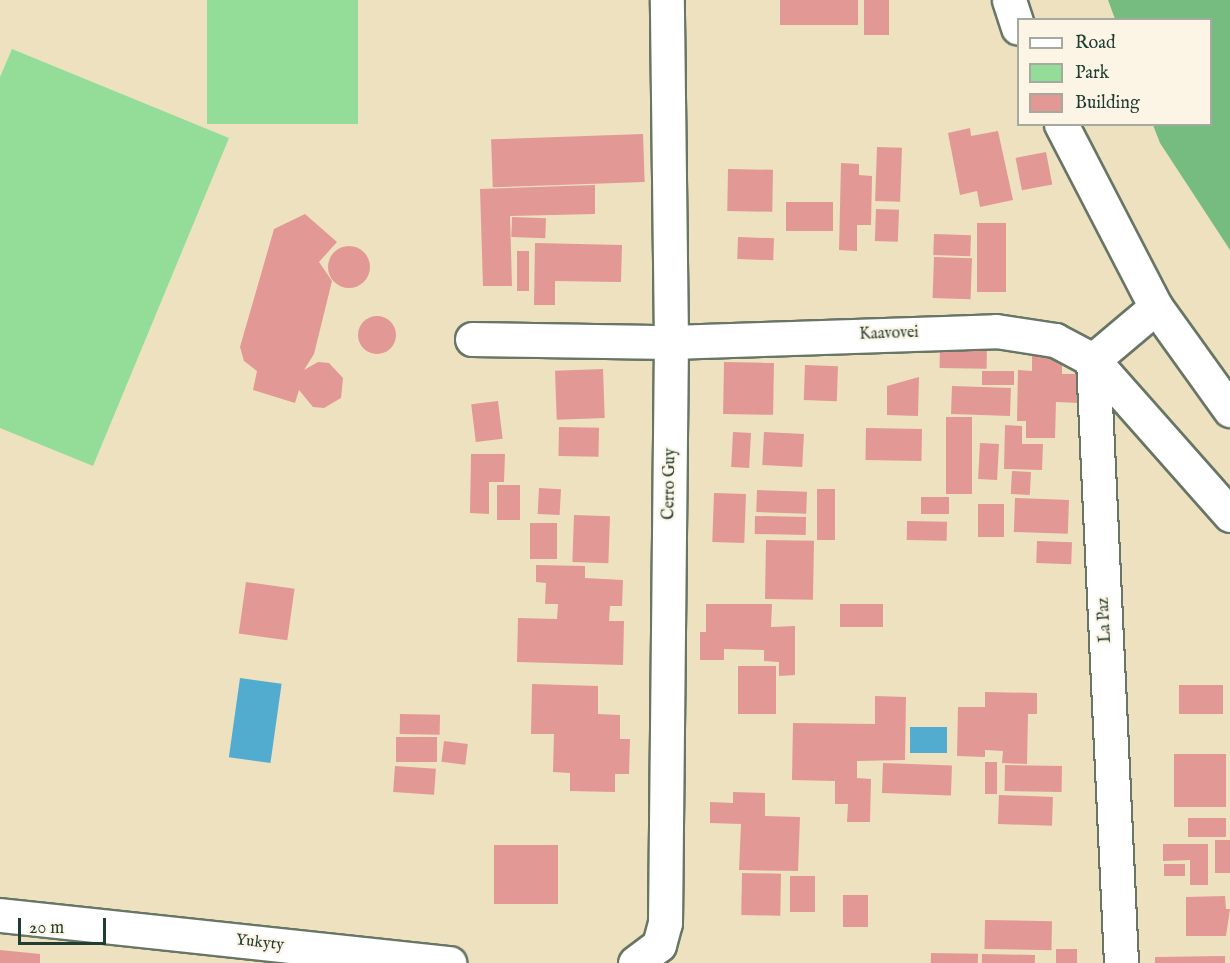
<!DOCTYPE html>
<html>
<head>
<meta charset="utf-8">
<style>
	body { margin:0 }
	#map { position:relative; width:1230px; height:963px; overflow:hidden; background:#eee1c0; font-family:"IM FELL English",serif }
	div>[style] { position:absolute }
	.green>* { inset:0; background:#93dd99; transform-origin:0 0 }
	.forest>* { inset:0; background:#76bc81 }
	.water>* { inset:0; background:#52accf; transform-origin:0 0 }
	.building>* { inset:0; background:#e29894; transform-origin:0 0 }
	.round { border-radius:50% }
	.roads { filter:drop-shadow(2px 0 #677665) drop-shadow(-2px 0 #677665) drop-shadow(0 2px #677665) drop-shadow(0 -2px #677665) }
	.minor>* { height:33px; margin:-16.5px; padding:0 16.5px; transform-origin:16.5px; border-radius:16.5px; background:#fff }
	span { translate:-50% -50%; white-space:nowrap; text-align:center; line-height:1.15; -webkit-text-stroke:4.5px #fcf5e5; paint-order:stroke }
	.street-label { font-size:16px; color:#1f3d34 }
	.legend { position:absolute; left:1017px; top:18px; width:195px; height:108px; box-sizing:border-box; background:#fcf5e5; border:2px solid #a4ab9e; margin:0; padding:8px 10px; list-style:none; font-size:18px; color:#1f3d34 }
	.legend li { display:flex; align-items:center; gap:12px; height:30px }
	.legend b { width:30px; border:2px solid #a4ab9e }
	.scale { position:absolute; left:18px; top:918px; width:88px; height:27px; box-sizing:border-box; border:3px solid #1f3d34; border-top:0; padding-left:8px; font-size:18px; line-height:21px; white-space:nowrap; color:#1f3d34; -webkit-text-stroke:4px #fcf5e5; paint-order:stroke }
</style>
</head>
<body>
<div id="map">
	<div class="green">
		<div style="left:207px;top:0;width:151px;height:124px"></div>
		<div style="clip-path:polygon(12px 49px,229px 138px,93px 466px,0 428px,0 77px)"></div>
	</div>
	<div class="forest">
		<div style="clip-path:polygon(1108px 0,1230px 0,1230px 250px,1160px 143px,1153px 125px,1210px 124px,1210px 20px,1115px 19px)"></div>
	</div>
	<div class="water">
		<div style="left:240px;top:678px;width:42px;height:80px;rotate:8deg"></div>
		<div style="left:910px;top:727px;width:37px;height:26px"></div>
	</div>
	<div class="building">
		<div style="left:780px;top:0;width:78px;height:25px"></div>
		<div style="left:864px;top:0;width:25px;height:35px"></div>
		<div style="clip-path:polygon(970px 128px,971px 136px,998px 131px,1013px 200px,980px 207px,977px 191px,960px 195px,948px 133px)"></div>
		<div style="left:643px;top:134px;width:48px;height:152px;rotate:88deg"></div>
		<div style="left:877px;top:147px;width:25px;height:54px;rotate:2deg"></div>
		<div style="left:1046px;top:152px;width:33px;height:31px;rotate:79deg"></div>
		<div style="clip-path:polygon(841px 163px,859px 164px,859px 175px,872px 176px,871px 225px,857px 225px,857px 251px,839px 250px)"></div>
		<div style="left:728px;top:169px;width:45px;height:42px;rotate:1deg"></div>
		<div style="clip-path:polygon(595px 185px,595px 214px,510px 216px,512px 286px,483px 286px,480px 189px)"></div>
		<div style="left:786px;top:202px;width:47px;height:29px"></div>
		<div style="left:876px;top:209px;width:23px;height:32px;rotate:2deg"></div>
		<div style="clip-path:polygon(305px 214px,337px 242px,319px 262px,332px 281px,314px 354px,304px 370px,318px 362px,329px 363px,343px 378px,341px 398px,324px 408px,313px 407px,299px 390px,295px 403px,253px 390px,257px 371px,244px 361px,240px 347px,274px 229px)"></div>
		<div style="left:512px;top:217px;width:34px;height:20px;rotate:2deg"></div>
		<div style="left:977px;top:223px;width:29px;height:69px"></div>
		<div style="left:934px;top:234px;width:37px;height:21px;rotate:2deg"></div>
		<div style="left:738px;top:237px;width:36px;height:22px;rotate:2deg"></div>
		<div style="clip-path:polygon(535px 243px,622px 245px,621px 282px,555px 281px,555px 305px,534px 305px)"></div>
		<div class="round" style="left:328px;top:246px;width:42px;height:42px"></div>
		<div style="left:517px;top:251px;width:12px;height:40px"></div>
		<div style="left:934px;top:257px;width:38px;height:41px;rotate:2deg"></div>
		<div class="round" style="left:358px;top:316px;width:38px;height:38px"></div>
		<div style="left:940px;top:344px;width:47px;height:24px;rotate:1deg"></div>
		<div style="clip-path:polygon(1032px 354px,1062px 355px,1062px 374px,1080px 374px,1079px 403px,1056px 402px,1055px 438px,1026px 438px,1026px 421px,1017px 421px,1018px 370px,1032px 371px)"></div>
		<div style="left:724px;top:362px;width:50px;height:52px;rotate:1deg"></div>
		<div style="left:805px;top:365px;width:33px;height:35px;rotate:2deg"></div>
		<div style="left:603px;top:369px;width:49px;height:48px;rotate:88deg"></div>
		<div style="left:982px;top:371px;width:32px;height:14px"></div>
		<div style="clip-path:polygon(919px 377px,918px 416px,887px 415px,887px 386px)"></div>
		<div style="left:952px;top:386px;width:59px;height:28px;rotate:2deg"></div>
		<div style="left:498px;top:401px;width:38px;height:27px;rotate:83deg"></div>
		<div style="left:946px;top:417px;width:26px;height:77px"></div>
		<div style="clip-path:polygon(1005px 425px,1022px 426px,1022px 444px,1043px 444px,1042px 470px,1004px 469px)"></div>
		<div style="left:559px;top:427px;width:40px;height:29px;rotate:1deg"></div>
		<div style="left:866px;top:428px;width:56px;height:32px;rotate:1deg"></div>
		<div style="left:733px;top:432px;width:18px;height:35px;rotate:3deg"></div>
		<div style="left:764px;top:432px;width:40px;height:33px;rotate:3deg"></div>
		<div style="left:980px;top:443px;width:19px;height:36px;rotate:3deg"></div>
		<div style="clip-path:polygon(471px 454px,505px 454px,504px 482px,489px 482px,489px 514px,470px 513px)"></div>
		<div style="left:1012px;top:471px;width:19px;height:23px;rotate:3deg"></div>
		<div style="left:497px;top:485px;width:23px;height:35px"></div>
		<div style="left:539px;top:488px;width:22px;height:26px;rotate:3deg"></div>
		<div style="left:817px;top:489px;width:18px;height:51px"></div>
		<div style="left:757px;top:490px;width:50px;height:22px;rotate:2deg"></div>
		<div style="left:714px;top:493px;width:32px;height:49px;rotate:2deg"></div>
		<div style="left:921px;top:497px;width:28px;height:17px"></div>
		<div style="left:1015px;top:498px;width:54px;height:34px;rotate:2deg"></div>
		<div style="left:978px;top:504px;width:26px;height:33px"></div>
		<div style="left:574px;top:515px;width:36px;height:47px;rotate:2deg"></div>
		<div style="left:755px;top:516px;width:51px;height:18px;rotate:1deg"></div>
		<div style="left:907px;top:521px;width:40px;height:19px;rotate:1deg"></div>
		<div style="left:530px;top:523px;width:27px;height:36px"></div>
		<div style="left:766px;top:540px;width:48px;height:59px;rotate:1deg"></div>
		<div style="left:1037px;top:541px;width:35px;height:22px;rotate:2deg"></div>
		<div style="clip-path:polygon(536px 565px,585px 566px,585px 578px,623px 580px,622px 606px,610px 606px,609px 621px,624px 621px,623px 665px,517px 662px,518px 618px,557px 619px,558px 604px,545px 604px,546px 583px,536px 582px)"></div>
		<div style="left:246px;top:582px;width:49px;height:52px;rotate:8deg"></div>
		<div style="clip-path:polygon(706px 604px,772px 604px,771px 627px,795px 626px,795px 675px,779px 676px,779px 662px,764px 661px,764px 650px,724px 649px,724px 660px,700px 660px,700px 632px,706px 632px)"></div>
		<div style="left:840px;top:604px;width:43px;height:23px"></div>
		<div style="left:738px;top:666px;width:38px;height:48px"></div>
		<div style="clip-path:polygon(532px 684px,598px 686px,598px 714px,620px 715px,620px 739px,630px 739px,629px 774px,615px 774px,615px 792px,570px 791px,570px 773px,553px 772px,554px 734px,531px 734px)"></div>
		<div style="left:1223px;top:685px;width:29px;height:44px;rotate:90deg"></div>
		<div style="clip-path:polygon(985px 692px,1037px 693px,1037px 714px,1028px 714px,1027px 764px,1002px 763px,1003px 751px,985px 750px,985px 757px,957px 756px,958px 707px,985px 707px)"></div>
		<div style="clip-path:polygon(875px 696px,906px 697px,905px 760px,857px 761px,857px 778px,871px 779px,870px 822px,847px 822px,848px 804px,835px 804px,835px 781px,792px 780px,793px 723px,875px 724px)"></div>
		<div style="left:400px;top:714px;width:40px;height:20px;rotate:1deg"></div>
		<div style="left:396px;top:737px;width:41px;height:25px"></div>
		<div style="left:444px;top:741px;width:24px;height:21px;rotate:7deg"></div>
		<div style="left:1174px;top:754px;width:52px;height:53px"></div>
		<div style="left:985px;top:762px;width:12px;height:32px"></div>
		<div style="left:883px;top:763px;width:69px;height:30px;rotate:2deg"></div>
		<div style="left:1005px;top:765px;width:57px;height:26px;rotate:1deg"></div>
		<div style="left:395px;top:766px;width:41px;height:26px;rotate:4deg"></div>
		<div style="clip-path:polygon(733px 792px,765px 793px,765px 816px,800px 817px,798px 871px,739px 870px,741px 824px,710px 823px,710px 802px,733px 803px)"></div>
		<div style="left:999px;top:795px;width:54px;height:29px;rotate:2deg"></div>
		<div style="left:1226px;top:818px;width:19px;height:38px;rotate:90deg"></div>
		<div style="left:1215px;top:840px;width:15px;height:33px"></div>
		<div style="clip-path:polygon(1163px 844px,1208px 844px,1208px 885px,1190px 885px,1190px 860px,1163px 861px)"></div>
		<div style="left:494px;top:845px;width:64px;height:59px"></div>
		<div style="left:1164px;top:864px;width:21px;height:12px"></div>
		<div style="left:742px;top:873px;width:39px;height:42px;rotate:1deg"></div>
		<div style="left:790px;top:876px;width:25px;height:36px"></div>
		<div style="left:843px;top:895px;width:25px;height:32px"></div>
		<div style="clip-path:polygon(1225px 896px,1226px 909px,1230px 909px,1226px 936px,1186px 936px,1186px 897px)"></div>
		<div style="left:985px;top:920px;width:67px;height:29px;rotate:1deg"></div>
		<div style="left:1056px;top:949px;width:21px;height:14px"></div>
		<div style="clip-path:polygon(0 950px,40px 954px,40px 963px,0 963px)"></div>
		<div style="left:931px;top:953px;width:47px;height:10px;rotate:1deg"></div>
		<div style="left:982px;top:954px;width:53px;height:9px;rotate:1deg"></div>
		<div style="clip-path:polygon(1225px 956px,1225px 963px,1155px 963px,1155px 957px)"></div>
	</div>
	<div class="roads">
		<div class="minor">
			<div style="left:1009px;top:0;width:29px;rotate:72deg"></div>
			<div style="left:1061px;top:124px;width:206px;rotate:62.6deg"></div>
			<div style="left:1156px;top:307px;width:127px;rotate:54.3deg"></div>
			<div style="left:472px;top:339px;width:199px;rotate:0.9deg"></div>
			<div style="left:671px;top:342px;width:325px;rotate:-1.9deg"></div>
			<div style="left:996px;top:331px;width:60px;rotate:8.7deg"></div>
			<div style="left:1055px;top:340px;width:43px;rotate:27.8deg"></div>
			<div style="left:1093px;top:360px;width:207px;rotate:48.5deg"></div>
			<div style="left:1093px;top:360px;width:604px;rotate:87.34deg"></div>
			<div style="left:1093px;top:360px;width:82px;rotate:-40.1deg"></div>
			<div style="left:0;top:915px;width:452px;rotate:6.1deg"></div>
			<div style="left:635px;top:963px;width:30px;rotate:-37deg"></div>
			<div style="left:659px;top:945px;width:23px;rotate:-75deg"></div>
			<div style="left:665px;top:923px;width:581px;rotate:-89.41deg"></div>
			<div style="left:671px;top:342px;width:342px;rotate:-90.7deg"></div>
		</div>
	</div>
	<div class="street-label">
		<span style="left:889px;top:334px;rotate:-2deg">Kaavovei</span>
		<span style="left:670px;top:484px;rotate:-89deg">Cerro Guy</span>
		<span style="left:1105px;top:620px;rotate:-93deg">La Paz</span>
		<span style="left:260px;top:943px;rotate:6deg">Yukyty</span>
	</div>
	<ul class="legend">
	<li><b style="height:8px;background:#fff"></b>Road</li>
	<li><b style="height:16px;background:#93dd99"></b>Park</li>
	<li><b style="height:16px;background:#e29894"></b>Building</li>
	</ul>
	<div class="scale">20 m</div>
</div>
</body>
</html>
